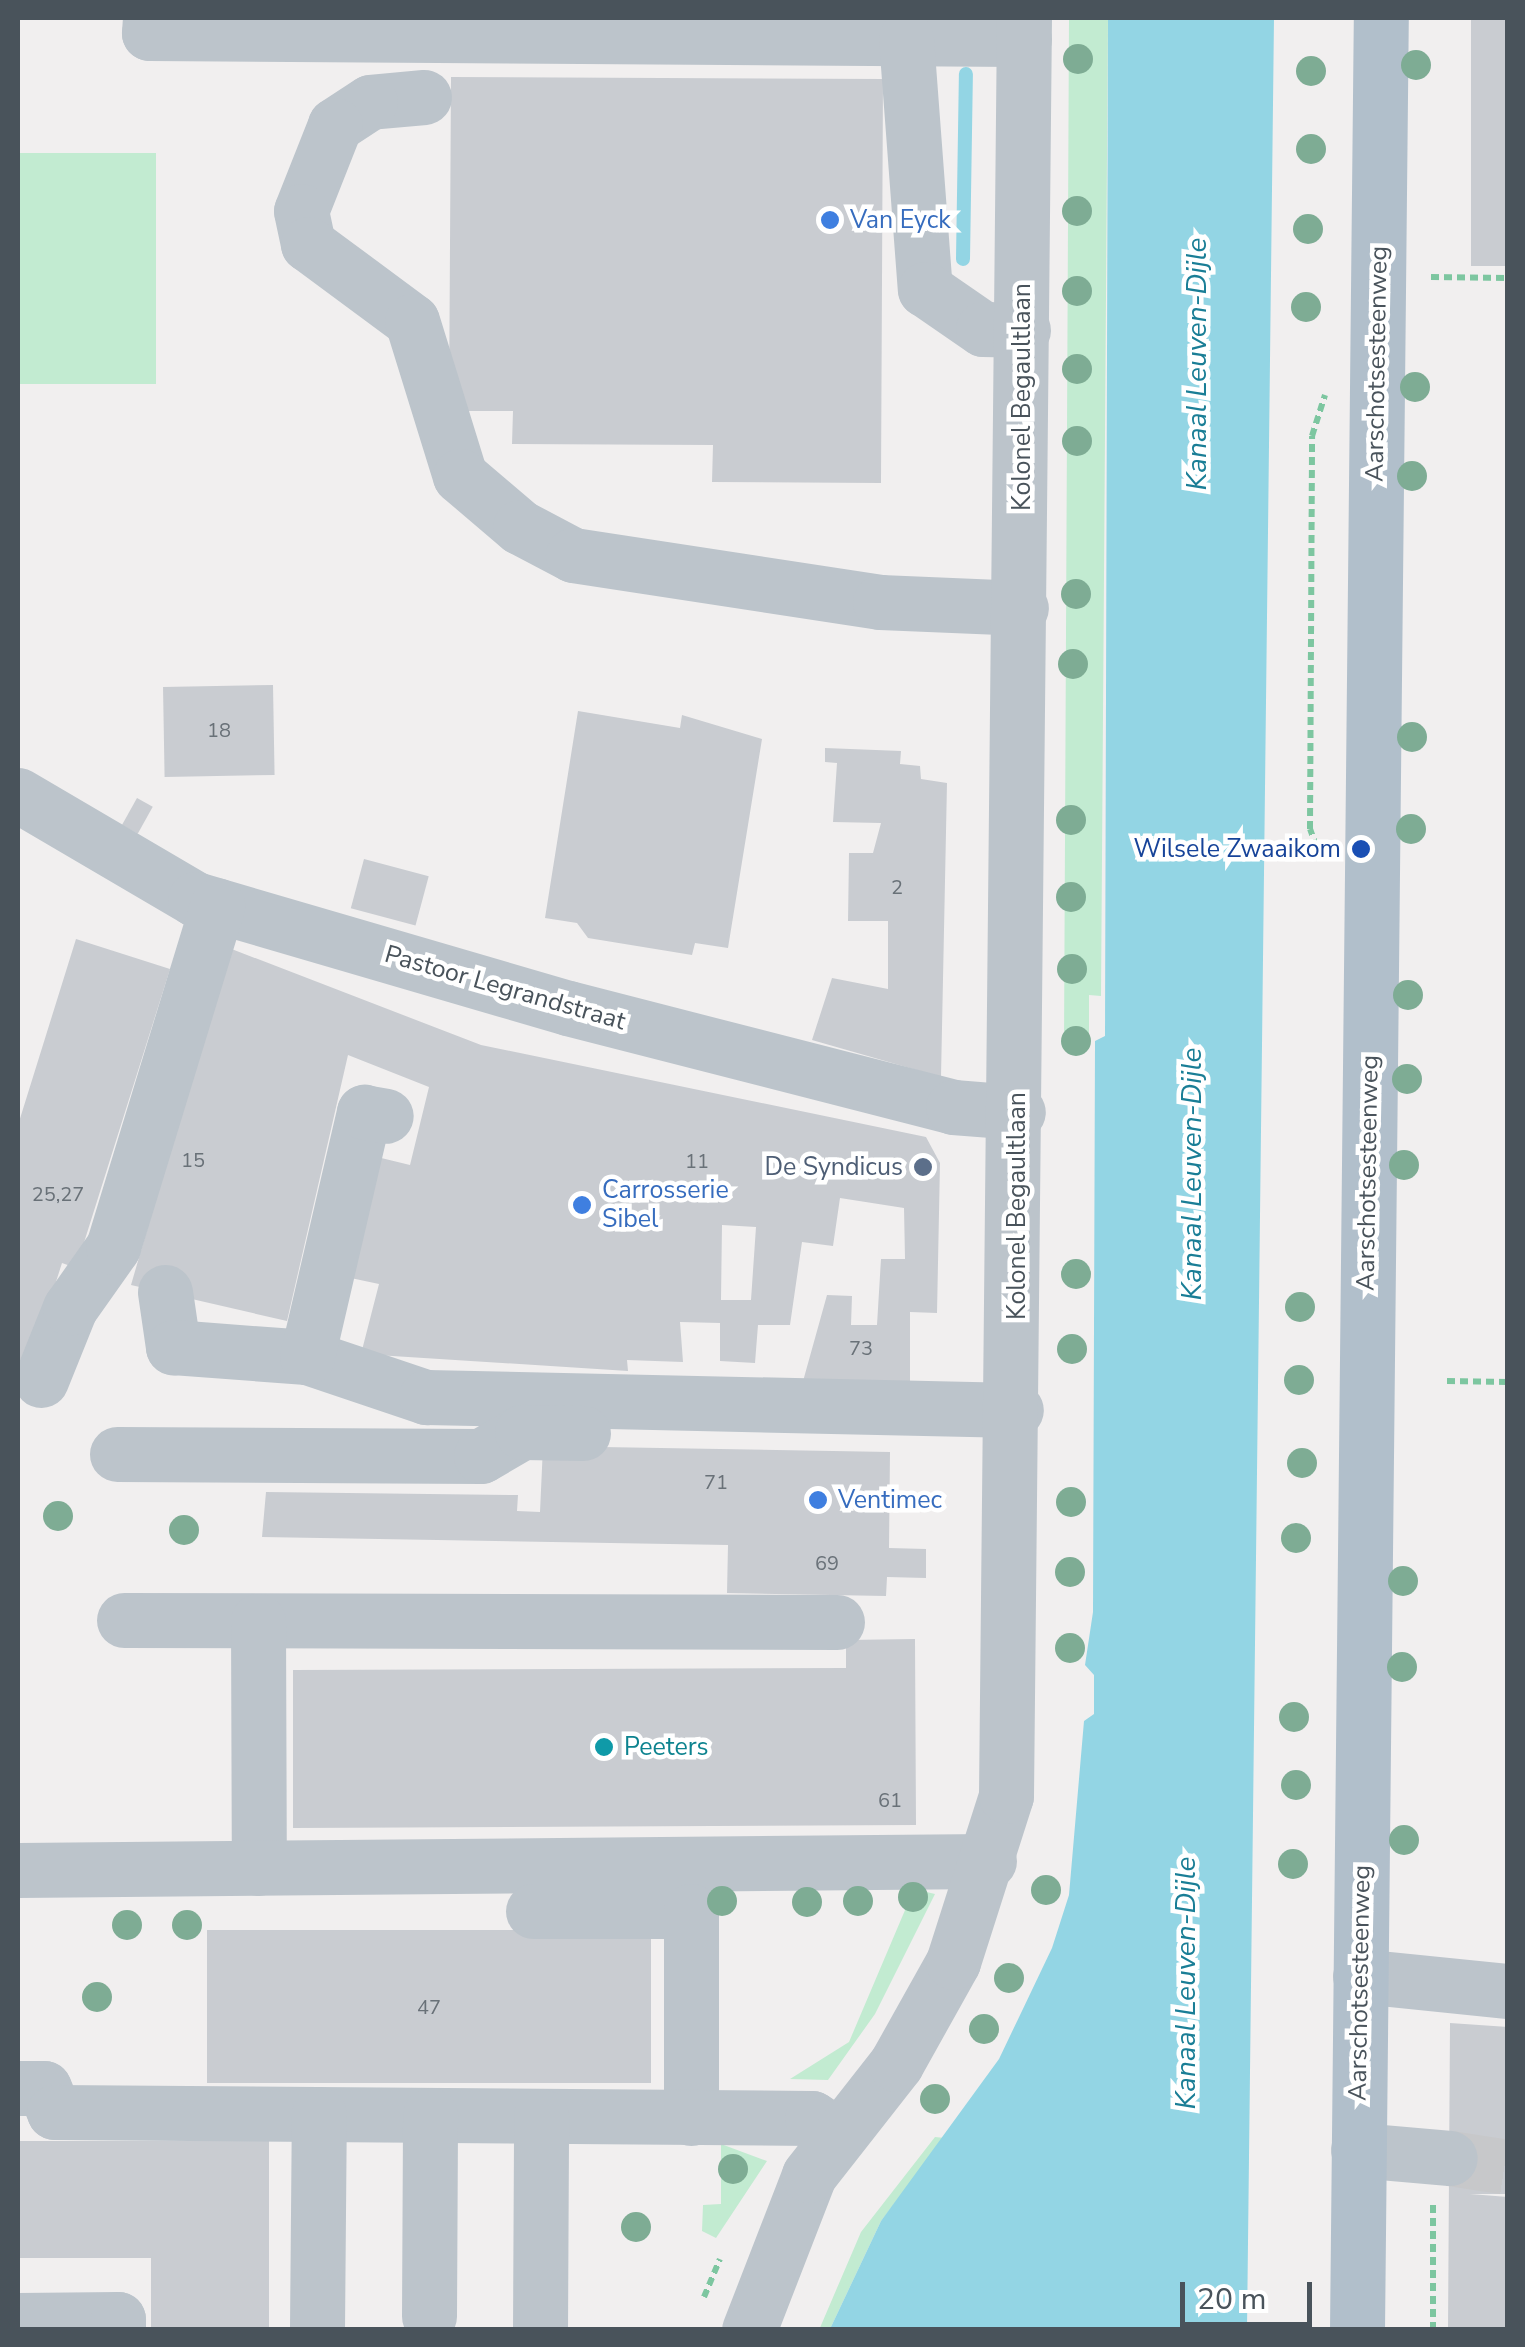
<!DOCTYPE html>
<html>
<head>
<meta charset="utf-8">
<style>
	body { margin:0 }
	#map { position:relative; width:1525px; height:2347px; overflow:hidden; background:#f1efef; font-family:"Nunito Sans",sans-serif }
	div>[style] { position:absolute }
	.green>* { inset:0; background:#c2ebd1; transform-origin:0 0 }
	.water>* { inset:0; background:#93d5e4 }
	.stream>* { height:14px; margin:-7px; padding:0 7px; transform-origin:7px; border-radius:7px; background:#93d5e4 }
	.building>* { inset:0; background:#c9ccd1; transform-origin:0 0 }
	.minor-tunnel>* { height:55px; margin-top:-27.5px; transform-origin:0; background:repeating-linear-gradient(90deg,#c7c8ca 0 55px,transparent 0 83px) }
	.path>* { height:6px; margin-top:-3px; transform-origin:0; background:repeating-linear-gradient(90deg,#7dc6a0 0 8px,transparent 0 13px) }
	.minor>* { height:55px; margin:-27.5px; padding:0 27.5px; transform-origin:27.5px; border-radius:27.5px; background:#bcc4cb }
	.major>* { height:55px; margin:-27.5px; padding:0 27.5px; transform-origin:27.5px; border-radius:27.5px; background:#b1bfcb }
	.trees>* { width:30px; height:30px; margin:-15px; border-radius:50%; background:#7eac94 }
	.dots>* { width:28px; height:28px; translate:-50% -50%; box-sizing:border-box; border:5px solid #fff; border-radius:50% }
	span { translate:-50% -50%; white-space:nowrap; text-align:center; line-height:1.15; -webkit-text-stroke:9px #fff; paint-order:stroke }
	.number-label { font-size:20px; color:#697178 }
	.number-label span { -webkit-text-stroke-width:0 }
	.shop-label { font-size:25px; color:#366cbe }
	.left { translate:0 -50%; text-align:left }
	.street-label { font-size:25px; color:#49535b }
	.transit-label { font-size:25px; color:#164399 }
	.right { translate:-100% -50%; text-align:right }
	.service-label { font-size:25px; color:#4e5e75 }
	.culture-label { font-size:25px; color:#0d838f }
	.water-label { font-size:28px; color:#1a7e96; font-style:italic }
	.frame { position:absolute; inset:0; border:20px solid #49535b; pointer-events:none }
	.scale { position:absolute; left:1180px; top:2282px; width:132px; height:45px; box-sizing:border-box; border:5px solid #49535b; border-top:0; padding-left:12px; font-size:30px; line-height:35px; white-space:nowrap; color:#49535b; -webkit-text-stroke:8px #fff; paint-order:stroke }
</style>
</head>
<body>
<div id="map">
	<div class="green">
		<div style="clip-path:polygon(1069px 18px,1108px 18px,1101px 996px,1089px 995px,1089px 1041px,1064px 1042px)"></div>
		<div style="left:18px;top:153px;width:138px;height:231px"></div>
		<div style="clip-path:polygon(914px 1889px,935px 1894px,875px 2014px,828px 2080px,790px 2079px,849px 2042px)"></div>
		<div style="clip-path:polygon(935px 2137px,945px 2138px,881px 2221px,830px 2329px,819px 2330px,861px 2232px)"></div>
		<div style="clip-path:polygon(721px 2144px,767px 2161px,716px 2238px,702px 2231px,703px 2205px,721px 2204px)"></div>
	</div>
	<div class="water">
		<div style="clip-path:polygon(1108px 18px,1274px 18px,1247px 2329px,830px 2329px,881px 2221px,999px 2059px,1052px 1948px,1069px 1895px,1084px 1721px,1094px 1714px,1094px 1675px,1085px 1665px,1093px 1612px,1095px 1041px,1105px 1036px)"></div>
	</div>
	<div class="stream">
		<div style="left:963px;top:259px;width:185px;rotate:-89.1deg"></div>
	</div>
	<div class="building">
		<div style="left:1471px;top:19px;width:37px;height:247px"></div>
		<div style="clip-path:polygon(451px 77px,883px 79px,881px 483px,712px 482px,713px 445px,512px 444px,513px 411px,449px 411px)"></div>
		<div style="left:273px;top:685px;width:90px;height:110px;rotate:89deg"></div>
		<div style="clip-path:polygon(578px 711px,680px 728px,682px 715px,762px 739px,728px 948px,695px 943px,692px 955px,588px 938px,577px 923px,545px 918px)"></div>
		<div style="clip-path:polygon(825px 748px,901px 751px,900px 764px,920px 766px,921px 779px,947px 783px,941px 1077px,812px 1040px,832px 978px,888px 989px,888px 921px,848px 921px,849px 853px,873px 853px,881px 823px,833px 822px,837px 763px,825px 762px)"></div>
		<div style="left:137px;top:798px;width:18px;height:31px;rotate:29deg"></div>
		<div style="left:364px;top:859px;width:67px;height:51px;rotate:15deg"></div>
		<div style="clip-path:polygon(76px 939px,170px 969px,76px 1268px,62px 1263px,30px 1363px,18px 1359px,18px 1125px)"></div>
		<div style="clip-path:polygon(evenodd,229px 948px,481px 1045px,926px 1137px,940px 1163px,937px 1313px,910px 1312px,910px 1393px,800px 1392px,827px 1295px,852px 1296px,851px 1325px,877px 1325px,881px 1259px,905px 1259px,904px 1208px,840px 1198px,833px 1246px,802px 1242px,790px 1325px,758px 1325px,755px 1363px,720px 1361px,720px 1323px,680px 1322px,683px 1362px,627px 1360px,628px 1371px,361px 1354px,379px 1284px,346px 1277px,373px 1156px,410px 1165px,429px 1087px,348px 1055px,287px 1321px,131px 1285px,229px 948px,722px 1225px,756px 1227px,751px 1300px,721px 1300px,722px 1225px)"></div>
		<div style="clip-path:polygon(543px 1446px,890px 1452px,889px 1548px,926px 1549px,926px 1578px,887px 1577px,886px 1596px,727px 1593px,728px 1545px,262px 1537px,266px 1492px,518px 1495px,517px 1511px,540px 1512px)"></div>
		<div style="clip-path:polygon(915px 1639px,916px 1825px,293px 1828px,293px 1670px,846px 1668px,846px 1640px)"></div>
		<div style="left:651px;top:1930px;width:153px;height:444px;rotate:90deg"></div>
		<div style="clip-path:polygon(1450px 2023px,1508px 2027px,1508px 2194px,1470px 2194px,1508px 2197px,1508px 2330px,1448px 2330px)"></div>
		<div style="clip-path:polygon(18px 2141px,269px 2141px,269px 2330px,151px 2330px,151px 2258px,18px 2258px)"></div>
	</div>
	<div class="minor-tunnel">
		<div style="left:1450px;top:2158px;width:59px;rotate:8.8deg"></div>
	</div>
	<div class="path">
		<div style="left:1431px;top:277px;width:77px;rotate:0.7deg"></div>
		<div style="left:1321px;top:859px;width:32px;rotate:-110deg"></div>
		<div style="left:1310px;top:829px;width:393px;rotate:-89.7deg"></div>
		<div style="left:1312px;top:436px;width:43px;rotate:-72.4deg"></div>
		<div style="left:1447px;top:1381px;width:61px;rotate:0.9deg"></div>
		<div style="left:704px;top:2297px;width:41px;rotate:-67.2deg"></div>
		<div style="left:1433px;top:2330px;width:128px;rotate:-90deg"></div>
	</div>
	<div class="minor">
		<div style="left:150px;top:18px;width:15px;rotate:94deg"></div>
		<div style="left:149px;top:33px;width:875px;rotate:0.39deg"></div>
		<div style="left:906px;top:39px;width:251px;rotate:85.7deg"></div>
		<div style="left:925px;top:289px;width:70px;rotate:34.6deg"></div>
		<div style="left:983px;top:329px;width:40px;rotate:1.4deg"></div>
		<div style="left:424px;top:97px;width:54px;rotate:174.7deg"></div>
		<div style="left:370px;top:102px;width:42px;rotate:146.7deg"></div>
		<div style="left:335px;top:125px;width:92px;rotate:111.6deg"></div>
		<div style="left:301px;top:211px;width:34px;rotate:78deg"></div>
		<div style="left:308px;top:244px;width:129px;rotate:36.5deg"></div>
		<div style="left:412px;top:321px;width:162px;rotate:72.8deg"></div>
		<div style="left:460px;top:476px;width:79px;rotate:40.4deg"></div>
		<div style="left:520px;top:527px;width:60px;rotate:27.8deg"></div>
		<div style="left:573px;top:555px;width:311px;rotate:8.7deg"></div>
		<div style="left:880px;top:602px;width:141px;rotate:2.4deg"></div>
		<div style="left:18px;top:795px;width:205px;rotate:30.4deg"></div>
		<div style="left:195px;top:899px;width:389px;rotate:16.3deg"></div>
		<div style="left:568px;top:1008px;width:398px;rotate:14.4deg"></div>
		<div style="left:953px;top:1107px;width:65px;rotate:4.4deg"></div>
		<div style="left:165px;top:1292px;width:56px;rotate:81.7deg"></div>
		<div style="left:173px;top:1347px;width:134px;rotate:4.3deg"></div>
		<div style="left:307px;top:1357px;width:126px;rotate:18.6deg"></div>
		<div style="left:426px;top:1397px;width:590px;rotate:1.26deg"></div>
		<div style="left:307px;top:1357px;width:252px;rotate:-76.9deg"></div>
		<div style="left:364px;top:1112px;width:22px;rotate:10deg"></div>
		<div style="left:41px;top:1380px;width:78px;rotate:-68.1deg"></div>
		<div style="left:70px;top:1308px;width:75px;rotate:-54.8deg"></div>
		<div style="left:113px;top:1247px;width:357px;rotate:-73deg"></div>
		<div style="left:117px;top:1454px;width:364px;rotate:0.3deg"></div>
		<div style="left:481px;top:1456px;width:48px;rotate:-30.3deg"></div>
		<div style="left:522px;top:1432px;width:61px;rotate:0.9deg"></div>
		<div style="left:124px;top:1620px;width:713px;rotate:0.16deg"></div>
		<div style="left:258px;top:1621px;width:247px;rotate:89.8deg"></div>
		<div style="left:18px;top:1870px;width:971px;rotate:-0.53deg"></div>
		<div style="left:533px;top:1911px;width:158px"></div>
		<div style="left:691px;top:1911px;width:207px;rotate:90deg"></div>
		<div style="left:1360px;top:1976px;width:149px;rotate:5.8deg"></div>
		<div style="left:18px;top:2088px;width:26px"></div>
		<div style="left:44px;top:2088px;width:26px;rotate:67deg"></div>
		<div style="left:54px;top:2112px;width:758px;rotate:0.45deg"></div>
		<div style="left:812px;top:2118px;width:30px;rotate:33deg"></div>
		<div style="left:1358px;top:2150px;width:92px;rotate:5deg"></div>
		<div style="left:429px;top:2316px;width:201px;rotate:-89.7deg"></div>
		<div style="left:18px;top:2320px;width:100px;rotate:-0.6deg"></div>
		<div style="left:118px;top:2319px;width:11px;rotate:90deg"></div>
		<div style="left:317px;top:2328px;width:214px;rotate:-89.5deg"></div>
		<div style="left:540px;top:2330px;width:214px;rotate:-89.7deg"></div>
		<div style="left:749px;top:2330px;width:166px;rotate:-68.8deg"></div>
		<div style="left:809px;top:2175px;width:141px;rotate:-51.9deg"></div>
		<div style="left:896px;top:2064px;width:117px;rotate:-60.8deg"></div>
		<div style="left:953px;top:1962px;width:174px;rotate:-72.3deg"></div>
		<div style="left:1006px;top:1796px;width:1778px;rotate:-89.42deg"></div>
	</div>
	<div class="major">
		<div style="left:1357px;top:2330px;width:2312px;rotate:-89.41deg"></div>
	</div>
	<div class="trees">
		<div style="left:1078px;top:59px"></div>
		<div style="left:1416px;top:65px"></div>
		<div style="left:1311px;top:71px"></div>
		<div style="left:1311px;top:149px"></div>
		<div style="left:1077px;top:211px"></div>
		<div style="left:1308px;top:229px"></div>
		<div style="left:1077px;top:291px"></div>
		<div style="left:1306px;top:307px"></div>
		<div style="left:1077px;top:369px"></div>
		<div style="left:1415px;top:387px"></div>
		<div style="left:1077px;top:441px"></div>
		<div style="left:1412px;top:476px"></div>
		<div style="left:1076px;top:594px"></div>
		<div style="left:1073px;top:664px"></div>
		<div style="left:1412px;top:737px"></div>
		<div style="left:1071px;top:820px"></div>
		<div style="left:1411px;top:829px"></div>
		<div style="left:1071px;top:897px"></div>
		<div style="left:1072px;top:969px"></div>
		<div style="left:1408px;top:995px"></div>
		<div style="left:1076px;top:1041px"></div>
		<div style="left:1407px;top:1079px"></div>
		<div style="left:1404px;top:1165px"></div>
		<div style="left:1076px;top:1274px"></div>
		<div style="left:1300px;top:1307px"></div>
		<div style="left:1072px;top:1349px"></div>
		<div style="left:1299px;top:1380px"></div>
		<div style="left:1302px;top:1463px"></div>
		<div style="left:1071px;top:1502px"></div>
		<div style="left:58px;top:1516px"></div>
		<div style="left:184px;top:1530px"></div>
		<div style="left:1296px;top:1538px"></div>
		<div style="left:1070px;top:1572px"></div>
		<div style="left:1403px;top:1581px"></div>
		<div style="left:1070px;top:1648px"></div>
		<div style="left:1402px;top:1667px"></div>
		<div style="left:1294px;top:1717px"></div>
		<div style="left:1296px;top:1785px"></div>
		<div style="left:1404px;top:1840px"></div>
		<div style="left:1293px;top:1864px"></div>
		<div style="left:1046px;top:1890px"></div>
		<div style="left:913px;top:1897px"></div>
		<div style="left:722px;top:1901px"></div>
		<div style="left:858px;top:1901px"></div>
		<div style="left:807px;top:1902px"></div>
		<div style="left:127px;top:1925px"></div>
		<div style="left:187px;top:1925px"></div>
		<div style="left:1009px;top:1978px"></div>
		<div style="left:97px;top:1997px"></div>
		<div style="left:984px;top:2029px"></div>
		<div style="left:935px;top:2099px"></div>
		<div style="left:733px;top:2169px"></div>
		<div style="left:636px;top:2227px"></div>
	</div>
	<div class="dots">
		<div style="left:830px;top:220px;background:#3f7fe0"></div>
		<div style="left:1361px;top:849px;background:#1a4fb4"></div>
		<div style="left:923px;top:1167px;background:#5c6f8a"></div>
		<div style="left:582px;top:1205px;background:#3f7fe0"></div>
		<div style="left:818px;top:1500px;background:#3f7fe0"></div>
		<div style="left:604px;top:1747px;background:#0f9aa8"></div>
	</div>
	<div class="number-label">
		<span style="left:219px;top:730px">18</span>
		<span style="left:897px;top:887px">2</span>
		<span style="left:193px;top:1160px">15</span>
		<span style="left:697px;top:1161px">11</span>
		<span style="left:58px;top:1194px">25,27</span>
		<span style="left:861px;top:1348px">73</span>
		<span style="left:716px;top:1482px">71</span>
		<span style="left:827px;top:1563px">69</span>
		<span style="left:890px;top:1800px">61</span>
		<span style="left:429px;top:2007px">47</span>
	</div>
	<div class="shop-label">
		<span class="left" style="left:850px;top:220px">Van Eyck</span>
		<span class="left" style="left:602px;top:1205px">Carrosserie<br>Sibel</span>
		<span class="left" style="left:838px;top:1500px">Ventimec</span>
	</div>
	<div class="street-label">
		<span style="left:1377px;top:364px;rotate:-89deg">Aarschotsesteenweg</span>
		<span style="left:1022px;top:397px;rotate:-90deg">Kolonel Begaultlaan</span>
		<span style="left:505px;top:988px;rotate:16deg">Pastoor Legrandstraat</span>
		<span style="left:1368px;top:1173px;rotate:-89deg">Aarschotsesteenweg</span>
		<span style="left:1017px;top:1206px;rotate:-90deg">Kolonel Begaultlaan</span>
		<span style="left:1360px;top:1983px;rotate:-89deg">Aarschotsesteenweg</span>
	</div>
	<div class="transit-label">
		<span class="right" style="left:1341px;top:849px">Wilsele Zwaaikom</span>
	</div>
	<div class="service-label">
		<span class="right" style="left:903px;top:1167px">De Syndicus</span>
	</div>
	<div class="culture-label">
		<span class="left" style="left:624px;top:1747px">Peeters</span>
	</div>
	<div class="water-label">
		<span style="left:1197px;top:364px;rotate:-90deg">Kanaal Leuven-Dijle</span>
		<span style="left:1192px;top:1174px;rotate:-90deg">Kanaal Leuven-Dijle</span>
		<span style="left:1186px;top:1983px;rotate:-90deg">Kanaal Leuven-Dijle</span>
	</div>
	<div class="frame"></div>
	<div class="scale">20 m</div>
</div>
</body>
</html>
